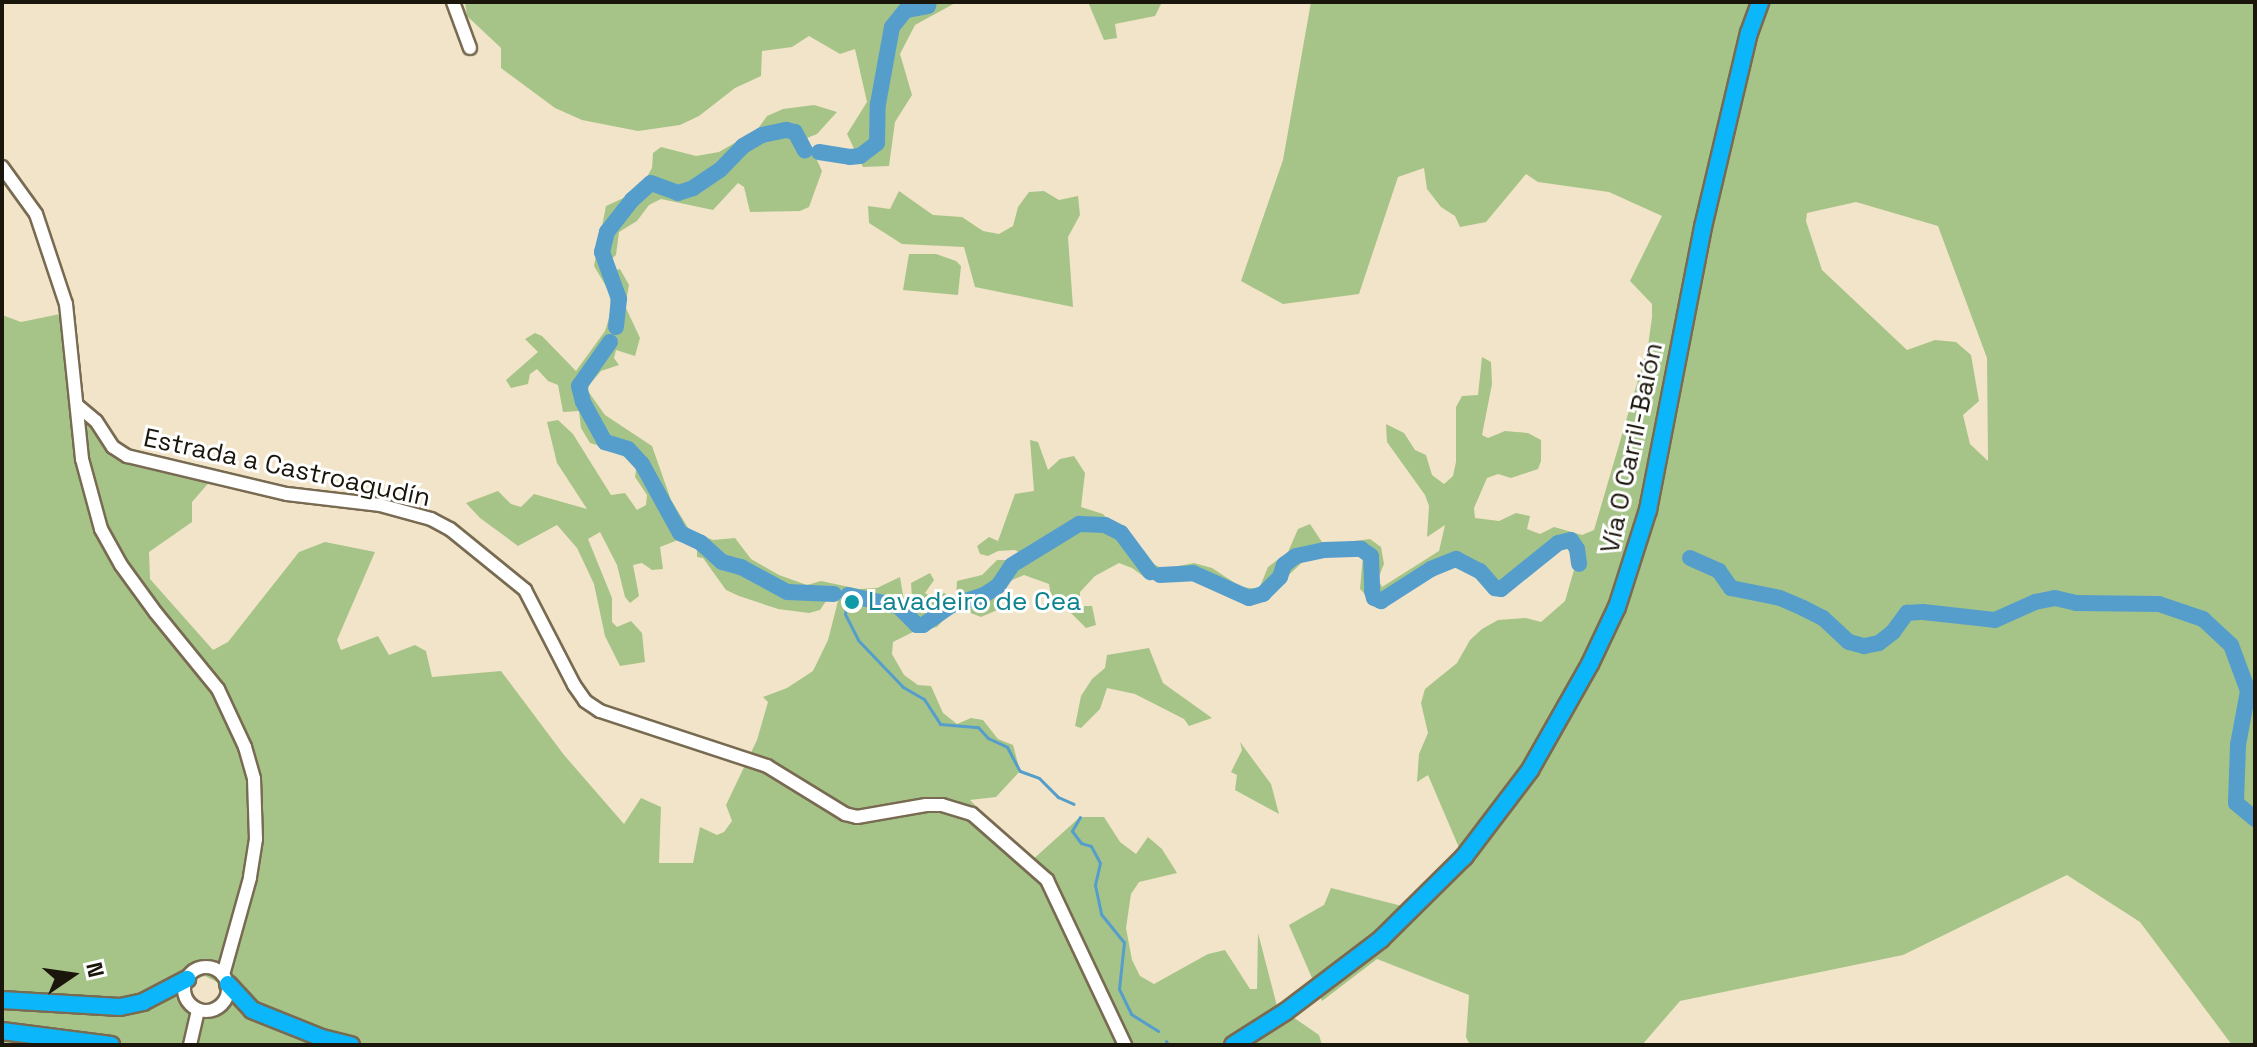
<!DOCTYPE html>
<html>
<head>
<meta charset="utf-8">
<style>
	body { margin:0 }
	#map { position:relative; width:2257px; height:1047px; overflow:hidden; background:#f2e4c8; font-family:"Space Grotesk",sans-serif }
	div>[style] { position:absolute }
	.green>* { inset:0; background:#a7c488 }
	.stream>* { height:3px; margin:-1.5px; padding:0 1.5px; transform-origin:1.5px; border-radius:1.5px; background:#559ecc }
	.river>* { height:16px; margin:-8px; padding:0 8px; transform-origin:8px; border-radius:8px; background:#559ecc }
	.roads { filter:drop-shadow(2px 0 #786b52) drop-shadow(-2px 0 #786b52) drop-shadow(0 2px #786b52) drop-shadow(0 -2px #786b52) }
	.secondary>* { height:12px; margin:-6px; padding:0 6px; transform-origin:6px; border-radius:6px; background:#fff }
	.secondary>.ring { margin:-6px; padding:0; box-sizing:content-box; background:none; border:12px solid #fff; border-radius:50% }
	.highway>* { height:16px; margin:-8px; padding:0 8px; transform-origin:8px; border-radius:8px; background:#0cb6fa }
	.dots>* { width:22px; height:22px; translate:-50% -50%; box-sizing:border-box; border:4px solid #fff; border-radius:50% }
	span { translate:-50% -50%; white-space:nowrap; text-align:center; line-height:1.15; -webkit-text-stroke:6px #fff; paint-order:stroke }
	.street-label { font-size:26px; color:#1b160c }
	.culture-label { font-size:26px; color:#0d838f }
	.left { translate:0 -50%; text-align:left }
	.frame { position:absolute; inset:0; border:4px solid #1b160c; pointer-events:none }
	.north { position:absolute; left:32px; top:935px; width:80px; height:80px; -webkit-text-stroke:6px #fff; paint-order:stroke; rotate:77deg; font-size:22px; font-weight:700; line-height:32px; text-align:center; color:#1b160c }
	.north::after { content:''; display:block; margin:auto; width:28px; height:36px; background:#1b160c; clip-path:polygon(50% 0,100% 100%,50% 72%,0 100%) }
</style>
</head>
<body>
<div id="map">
	<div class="green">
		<div style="clip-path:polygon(465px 2px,957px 2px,915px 25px,900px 54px,912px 95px,895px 122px,889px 166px,863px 167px,847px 134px,867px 102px,855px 49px,840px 54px,809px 36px,792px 47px,762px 51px,761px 76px,735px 88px,699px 116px,680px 125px,638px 131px,582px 120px,555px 108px,501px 68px,501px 48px,467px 16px)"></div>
		<div style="clip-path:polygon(1088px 2px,1162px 2px,1155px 16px,1115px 24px,1117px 38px,1104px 40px)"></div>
		<div style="clip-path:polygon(evenodd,1311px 2px,2255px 2px,2255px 1045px,2232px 1045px,2140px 922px,2067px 875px,1903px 955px,1680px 1001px,1642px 1045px,1470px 1045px,1466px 1037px,1469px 995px,1377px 959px,1322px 1001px,1289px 925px,1324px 905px,1331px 888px,1414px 909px,1463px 857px,1428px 775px,1417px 782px,1419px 754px,1428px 733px,1421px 703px,1425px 689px,1457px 663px,1470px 640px,1482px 629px,1498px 620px,1526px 618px,1541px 622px,1565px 601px,1574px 570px,1569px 546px,1559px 549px,1504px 592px,1494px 593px,1461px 565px,1433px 575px,1389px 605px,1377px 606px,1360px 589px,1363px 555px,1307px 558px,1264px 598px,1244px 602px,1198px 578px,1167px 582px,1147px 579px,1132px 568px,1119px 563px,1095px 576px,1080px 592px,1080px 606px,1092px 606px,1096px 625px,1086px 628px,1068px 610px,1053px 607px,1049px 584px,1024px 575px,1010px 581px,995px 595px,1002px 608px,981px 617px,963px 610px,949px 614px,937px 627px,913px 632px,893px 642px,892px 654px,904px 675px,918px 685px,931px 686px,943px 713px,957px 724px,971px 718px,983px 720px,998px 739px,1013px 745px,1020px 771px,996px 797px,970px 800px,1030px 862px,1080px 817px,1104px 817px,1120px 842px,1136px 854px,1148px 837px,1162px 849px,1177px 873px,1139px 882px,1131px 894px,1126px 928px,1132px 960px,1140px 976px,1154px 984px,1208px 954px,1225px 950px,1250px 989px,1257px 989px,1258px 933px,1277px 1006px,1319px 1035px,1322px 1045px,2px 1045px,2px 315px,21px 322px,60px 314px,71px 395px,115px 448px,212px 479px,192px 502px,192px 522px,149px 552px,150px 579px,213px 650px,228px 642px,299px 552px,325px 542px,375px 552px,337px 640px,341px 650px,378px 636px,389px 655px,415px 645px,426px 651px,432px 677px,501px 671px,564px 755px,624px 824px,641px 798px,661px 807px,659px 863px,693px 863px,700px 827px,717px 835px,724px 832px,732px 821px,726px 805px,757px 740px,768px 702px,763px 697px,787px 688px,813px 671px,828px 640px,839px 597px,828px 598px,820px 610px,809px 613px,778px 609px,739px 596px,726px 590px,703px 558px,697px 557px,697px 548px,678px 540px,660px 547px,663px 569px,652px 570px,642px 563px,633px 565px,639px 596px,630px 603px,625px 597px,617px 565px,600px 532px,588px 539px,612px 598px,612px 622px,617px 627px,631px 621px,642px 633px,645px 662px,620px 666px,605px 636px,594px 584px,577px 548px,557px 525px,518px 546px,480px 518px,466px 503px,498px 491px,511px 504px,521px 507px,534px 494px,587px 509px,557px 463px,547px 422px,558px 420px,573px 434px,611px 495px,625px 493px,637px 510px,646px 505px,647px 495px,635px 477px,637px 463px,623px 453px,590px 443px,581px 428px,579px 411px,563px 412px,558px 385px,548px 381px,537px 369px,530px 374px,528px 384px,511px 388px,506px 380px,538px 352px,525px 339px,535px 333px,542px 336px,576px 371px,605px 331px,611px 312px,610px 293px,594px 266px,606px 206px,630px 195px,644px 182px,652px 168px,653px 153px,661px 147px,696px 156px,719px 152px,757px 130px,767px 116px,783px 109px,814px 105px,837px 112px,817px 134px,807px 138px,822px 171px,809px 207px,800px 211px,750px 212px,744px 187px,738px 183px,713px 210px,661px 199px,649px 205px,637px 221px,619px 232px,616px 255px,610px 260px,612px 271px,620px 269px,629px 285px,625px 306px,640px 338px,635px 356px,616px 350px,614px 358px,619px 365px,601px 371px,589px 385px,588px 391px,605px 415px,652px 446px,671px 500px,690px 531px,713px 540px,735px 538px,751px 559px,779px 575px,807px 585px,821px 581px,859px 589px,877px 588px,900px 577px,904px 601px,912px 599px,911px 583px,930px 573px,934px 580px,925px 593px,933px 598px,944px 593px,956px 599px,957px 581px,982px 575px,997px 560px,1013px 560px,1020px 553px,1015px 550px,998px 551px,988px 556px,980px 554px,977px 546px,989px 537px,998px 541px,1015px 494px,1034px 491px,1030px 440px,1038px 442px,1048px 470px,1060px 459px,1074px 456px,1085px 473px,1081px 507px,1103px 514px,1113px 525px,1126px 531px,1150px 562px,1163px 569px,1194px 563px,1212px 568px,1241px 587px,1259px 589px,1268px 567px,1288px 552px,1298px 529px,1310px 524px,1324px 545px,1370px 539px,1381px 547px,1384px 564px,1378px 579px,1382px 587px,1439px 551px,1445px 525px,1427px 537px,1429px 506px,1425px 495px,1387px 442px,1386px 424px,1404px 433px,1415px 450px,1426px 455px,1432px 475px,1444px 484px,1453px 476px,1456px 462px,1456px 407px,1462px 396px,1478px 395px,1482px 357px,1491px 362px,1492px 384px,1482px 435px,1488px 438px,1505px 431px,1528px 433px,1541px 440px,1541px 461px,1538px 469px,1511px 478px,1498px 474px,1487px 478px,1474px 508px,1475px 518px,1499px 521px,1516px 513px,1530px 516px,1527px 529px,1540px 534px,1554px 527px,1582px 535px,1594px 530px,1648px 346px,1652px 317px,1652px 304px,1630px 281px,1662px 216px,1609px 192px,1538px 182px,1526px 174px,1486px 222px,1460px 227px,1455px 216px,1441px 207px,1427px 189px,1424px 168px,1398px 177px,1359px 294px,1283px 304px,1241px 281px,1283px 160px,1311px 2px,1856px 202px,1938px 226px,1987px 358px,1988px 461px,1970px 444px,1963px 415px,1979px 401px,1971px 355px,1956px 342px,1935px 340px,1907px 350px,1822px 270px,1806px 221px,1807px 213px,1856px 202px,1311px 2px,205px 976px,217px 982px,220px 992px,216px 1002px,206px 1006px,196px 1003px,190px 991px,196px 979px,205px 976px)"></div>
		<div style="clip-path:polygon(899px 191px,933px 215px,962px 217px,983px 231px,999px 234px,1013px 226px,1018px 207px,1029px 192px,1044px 191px,1059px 200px,1078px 196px,1080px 215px,1068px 237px,1073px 307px,975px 287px,964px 247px,902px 244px,869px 223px,868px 206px,890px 209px)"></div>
		<div style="clip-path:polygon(909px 254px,936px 254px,956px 261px,961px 266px,958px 295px,903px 290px)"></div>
		<div style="clip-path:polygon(1149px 648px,1163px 683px,1212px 718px,1189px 726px,1184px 719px,1135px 694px,1107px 688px,1100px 709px,1081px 728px,1075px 726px,1081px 696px,1092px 679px,1105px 668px,1107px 655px)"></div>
		<div style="clip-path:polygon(1240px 742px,1271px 784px,1279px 814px,1235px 790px,1237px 775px,1231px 772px,1242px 750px)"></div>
	</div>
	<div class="stream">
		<div style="left:848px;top:595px;width:19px;rotate:99deg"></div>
		<div style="left:845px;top:614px;width:29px;rotate:63deg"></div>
		<div style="left:858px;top:640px;width:65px;rotate:46.2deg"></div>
		<div style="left:903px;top:687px;width:24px;rotate:30deg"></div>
		<div style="left:924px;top:699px;width:30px;rotate:57deg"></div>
		<div style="left:940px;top:724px;width:38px;rotate:5deg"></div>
		<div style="left:978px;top:727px;width:15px;rotate:48deg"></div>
		<div style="left:988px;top:738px;width:21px;rotate:25deg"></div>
		<div style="left:1007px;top:747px;width:27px;rotate:62deg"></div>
		<div style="left:1020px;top:771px;width:20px;rotate:20deg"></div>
		<div style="left:1039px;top:778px;width:27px;rotate:45deg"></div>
		<div style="left:1058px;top:797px;width:17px;rotate:24deg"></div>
		<div style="left:1080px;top:817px;width:16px;rotate:120deg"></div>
		<div style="left:1072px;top:831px;width:15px;rotate:53deg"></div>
		<div style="left:1081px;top:843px;width:10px;rotate:17deg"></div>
		<div style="left:1091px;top:846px;width:19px;rotate:62deg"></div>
		<div style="left:1100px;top:863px;width:23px;rotate:103deg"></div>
		<div style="left:1095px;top:885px;width:30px;rotate:78deg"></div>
		<div style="left:1101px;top:914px;width:36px;rotate:51deg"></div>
		<div style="left:1124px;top:942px;width:47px;rotate:96.1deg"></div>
		<div style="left:1119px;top:989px;width:28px;rotate:64deg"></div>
		<div style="left:1131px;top:1014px;width:32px;rotate:32deg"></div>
		<div style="left:1166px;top:1041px;width:4px;rotate:63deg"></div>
	</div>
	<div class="river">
		<div style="left:819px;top:152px;width:31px;rotate:9deg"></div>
		<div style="left:850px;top:157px;width:10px;rotate:-6deg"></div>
		<div style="left:860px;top:156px;width:21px;rotate:-37deg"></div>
		<div style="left:877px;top:143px;width:39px;rotate:-89deg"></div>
		<div style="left:878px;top:104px;width:78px;rotate:-79.7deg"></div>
		<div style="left:892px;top:27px;width:22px;rotate:-51deg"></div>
		<div style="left:906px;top:10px;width:22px;rotate:-10deg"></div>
		<div style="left:928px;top:6px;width:4px;rotate:-76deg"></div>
		<div style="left:616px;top:327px;width:28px;rotate:-84deg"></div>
		<div style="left:619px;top:299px;width:50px;rotate:-109.9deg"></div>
		<div style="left:602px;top:252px;width:21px;rotate:-76deg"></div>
		<div style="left:607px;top:232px;width:41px;rotate:-52deg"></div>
		<div style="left:632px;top:200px;width:25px;rotate:-42deg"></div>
		<div style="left:651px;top:183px;width:29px;rotate:20deg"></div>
		<div style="left:678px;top:193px;width:16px;rotate:-18deg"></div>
		<div style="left:693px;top:188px;width:32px;rotate:-34deg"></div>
		<div style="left:720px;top:170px;width:33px;rotate:-46deg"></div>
		<div style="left:743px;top:146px;width:22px;rotate:-30deg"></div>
		<div style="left:762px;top:135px;width:25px;rotate:-12deg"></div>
		<div style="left:786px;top:130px;width:9px;rotate:13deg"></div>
		<div style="left:795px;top:132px;width:21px;rotate:62deg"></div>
		<div style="left:610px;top:342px;width:54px;rotate:125.2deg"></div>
		<div style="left:579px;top:386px;width:16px;rotate:76deg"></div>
		<div style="left:583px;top:402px;width:46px;rotate:61.2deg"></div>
		<div style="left:605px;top:442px;width:24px;rotate:17deg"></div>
		<div style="left:628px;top:449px;width:21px;rotate:47deg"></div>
		<div style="left:642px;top:464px;width:79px;rotate:61.2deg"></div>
		<div style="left:680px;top:533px;width:23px;rotate:25deg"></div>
		<div style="left:701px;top:543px;width:28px;rotate:42deg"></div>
		<div style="left:722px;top:562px;width:20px;rotate:15deg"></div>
		<div style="left:741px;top:567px;width:52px;rotate:28.5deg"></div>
		<div style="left:787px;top:592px;width:47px;rotate:2.4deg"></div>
		<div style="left:1690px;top:558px;width:32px;rotate:24deg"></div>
		<div style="left:1719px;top:571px;width:21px;rotate:55deg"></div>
		<div style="left:1731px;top:588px;width:50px;rotate:11.5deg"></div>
		<div style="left:1780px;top:598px;width:25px;rotate:23deg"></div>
		<div style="left:1803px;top:608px;width:22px;rotate:27deg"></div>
		<div style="left:1823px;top:618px;width:35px;rotate:43deg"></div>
		<div style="left:1849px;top:642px;width:16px;rotate:15deg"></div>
		<div style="left:1864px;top:646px;width:15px;rotate:-11deg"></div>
		<div style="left:1879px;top:643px;width:18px;rotate:-38deg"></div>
		<div style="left:1893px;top:632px;width:24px;rotate:-54deg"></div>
		<div style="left:1907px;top:613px;width:16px;rotate:-4deg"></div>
		<div style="left:1923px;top:612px;width:72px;rotate:6.3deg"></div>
		<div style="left:1995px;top:620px;width:44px;rotate:-24.2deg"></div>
		<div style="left:2035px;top:602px;width:20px;rotate:-11deg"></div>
		<div style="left:2055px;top:598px;width:22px;rotate:13deg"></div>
		<div style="left:2076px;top:603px;width:83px;rotate:0.7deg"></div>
		<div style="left:2159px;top:604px;width:46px;rotate:18.8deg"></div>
		<div style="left:2203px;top:619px;width:38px;rotate:43deg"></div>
		<div style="left:2231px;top:645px;width:49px;rotate:69.7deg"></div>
		<div style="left:2248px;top:691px;width:55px;rotate:100.5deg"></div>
		<div style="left:2238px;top:745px;width:58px;rotate:92deg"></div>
		<div style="left:2236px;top:803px;width:25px;rotate:40deg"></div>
		<div style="left:1160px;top:575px;width:33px;rotate:-3deg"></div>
		<div style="left:1193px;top:573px;width:61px;rotate:24.1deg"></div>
		<div style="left:1249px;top:598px;width:15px;rotate:-16deg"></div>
		<div style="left:1263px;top:594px;width:24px;rotate:-45deg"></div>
		<div style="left:1280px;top:577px;width:13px;rotate:-72deg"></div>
		<div style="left:1284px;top:565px;width:15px;rotate:-37deg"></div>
		<div style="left:1296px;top:556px;width:29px;rotate:-12deg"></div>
		<div style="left:1324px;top:550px;width:37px;rotate:-2deg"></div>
		<div style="left:1361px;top:549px;width:12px;rotate:35deg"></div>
		<div style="left:1371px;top:556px;width:35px;rotate:88deg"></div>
		<div style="left:1372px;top:591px;width:7px;rotate:74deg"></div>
		<div style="left:1374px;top:598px;width:8px;rotate:23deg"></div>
		<div style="left:1381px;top:601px;width:59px;rotate:-32.6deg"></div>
		<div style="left:1431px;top:569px;width:27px;rotate:-22deg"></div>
		<div style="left:1456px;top:559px;width:27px;rotate:27deg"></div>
		<div style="left:1480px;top:571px;width:23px;rotate:49deg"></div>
		<div style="left:1495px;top:588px;width:6px;rotate:9deg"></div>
		<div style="left:1501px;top:589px;width:73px;rotate:-38.9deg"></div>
		<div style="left:1558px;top:543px;width:13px;rotate:-13deg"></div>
		<div style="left:1571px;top:540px;width:11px;rotate:56deg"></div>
		<div style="left:1577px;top:549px;width:15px;rotate:82deg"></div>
		<div style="left:848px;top:595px;width:51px;rotate:12.4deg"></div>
		<div style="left:898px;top:606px;width:27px;rotate:45deg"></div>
		<div style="left:917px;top:625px;width:6px"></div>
		<div style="left:923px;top:625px;width:33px;rotate:-35deg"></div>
		<div style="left:950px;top:606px;width:36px;rotate:-18deg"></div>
		<div style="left:984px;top:595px;width:17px;rotate:-33deg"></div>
		<div style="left:998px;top:586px;width:25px;rotate:-56deg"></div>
		<div style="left:1012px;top:565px;width:79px;rotate:-31.5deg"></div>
		<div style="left:1079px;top:524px;width:26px;rotate:2deg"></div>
		<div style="left:1105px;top:525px;width:18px;rotate:27deg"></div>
		<div style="left:1121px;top:533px;width:49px;rotate:53.4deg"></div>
	</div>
	<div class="roads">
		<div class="secondary">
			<div style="left:453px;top:2px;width:49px;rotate:69.7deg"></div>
			<div style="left:2px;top:167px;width:58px;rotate:54.1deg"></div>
			<div style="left:36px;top:214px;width:95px;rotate:71.6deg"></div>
			<div style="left:66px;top:304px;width:156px;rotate:84.1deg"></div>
			<div style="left:82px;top:459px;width:73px;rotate:74.8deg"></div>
			<div style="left:101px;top:529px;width:41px;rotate:60.9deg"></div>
			<div style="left:121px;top:565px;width:59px;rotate:53.9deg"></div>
			<div style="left:156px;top:613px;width:98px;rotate:50.8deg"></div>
			<div style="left:218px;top:689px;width:64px;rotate:65deg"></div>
			<div style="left:245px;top:747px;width:33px;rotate:74deg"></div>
			<div style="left:254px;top:779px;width:60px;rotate:88.1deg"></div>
			<div style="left:256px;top:839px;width:39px;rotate:99deg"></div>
			<div style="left:250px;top:878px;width:101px;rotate:105.6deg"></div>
			<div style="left:78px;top:406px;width:23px;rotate:40deg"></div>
			<div style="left:96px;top:421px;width:31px;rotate:57deg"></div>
			<div style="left:113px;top:447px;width:17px;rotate:33deg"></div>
			<div style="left:127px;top:456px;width:164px;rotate:13.4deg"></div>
			<div style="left:287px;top:494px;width:94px;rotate:6.7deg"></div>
			<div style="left:380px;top:505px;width:53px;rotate:15.4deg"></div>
			<div style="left:431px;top:519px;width:21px;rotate:28deg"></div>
			<div style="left:450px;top:529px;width:97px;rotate:39.1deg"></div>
			<div style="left:525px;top:590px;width:107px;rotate:62.7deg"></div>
			<div style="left:574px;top:685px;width:19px;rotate:55deg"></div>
			<div style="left:585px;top:701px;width:18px;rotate:34deg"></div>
			<div style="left:600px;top:711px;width:176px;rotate:18.2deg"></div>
			<div style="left:767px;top:766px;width:92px;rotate:31.6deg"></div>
			<div style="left:845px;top:814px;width:12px;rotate:14deg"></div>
			<div style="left:857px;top:817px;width:70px;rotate:-9.9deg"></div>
			<div style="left:926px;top:805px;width:16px"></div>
			<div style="left:942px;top:805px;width:31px;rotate:17deg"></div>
			<div style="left:972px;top:814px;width:100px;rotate:41.3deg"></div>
			<div style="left:1047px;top:880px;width:183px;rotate:64.7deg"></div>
			<div class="ring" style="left:184px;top:967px;width:32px;height:32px"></div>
			<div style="left:190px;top:1045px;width:36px;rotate:-77deg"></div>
		</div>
		<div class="highway">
			<div style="left:228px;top:984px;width:35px;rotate:47deg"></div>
			<div style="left:252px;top:1010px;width:75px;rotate:21.8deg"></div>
			<div style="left:322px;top:1038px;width:30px;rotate:14deg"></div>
			<div style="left:2px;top:1000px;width:118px;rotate:3.4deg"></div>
			<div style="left:120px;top:1007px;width:24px;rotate:-12deg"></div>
			<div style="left:143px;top:1002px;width:50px;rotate:-27.6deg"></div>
			<div style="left:2px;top:1031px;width:110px;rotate:7.3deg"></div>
			<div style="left:1233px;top:1045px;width:62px;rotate:-32.4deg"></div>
			<div style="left:1285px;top:1012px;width:121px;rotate:-37.2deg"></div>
			<div style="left:1381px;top:939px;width:117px;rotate:-44.7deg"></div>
			<div style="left:1464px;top:857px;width:109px;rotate:-52.8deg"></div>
			<div style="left:1530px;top:770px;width:122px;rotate:-60.5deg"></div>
			<div style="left:1590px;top:664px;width:63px;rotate:-64.7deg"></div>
			<div style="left:1617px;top:607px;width:102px;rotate:-72.3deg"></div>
			<div style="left:1648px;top:510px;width:288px;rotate:-79deg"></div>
			<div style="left:1703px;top:227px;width:199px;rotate:-76.7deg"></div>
			<div style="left:1749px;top:33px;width:33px;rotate:-70deg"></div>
		</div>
	</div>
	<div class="dots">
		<div style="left:852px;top:602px;background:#0f9aa8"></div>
	</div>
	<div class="street-label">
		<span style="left:1632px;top:448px;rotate:-78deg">Vía O Carril-Baión</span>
		<span style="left:287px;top:468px;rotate:12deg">Estrada a Castroagudín</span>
	</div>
	<div class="culture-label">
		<span class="left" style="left:868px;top:602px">Lavadeiro de Cea</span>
	</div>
	<div class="frame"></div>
	<div class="north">N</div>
</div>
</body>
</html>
